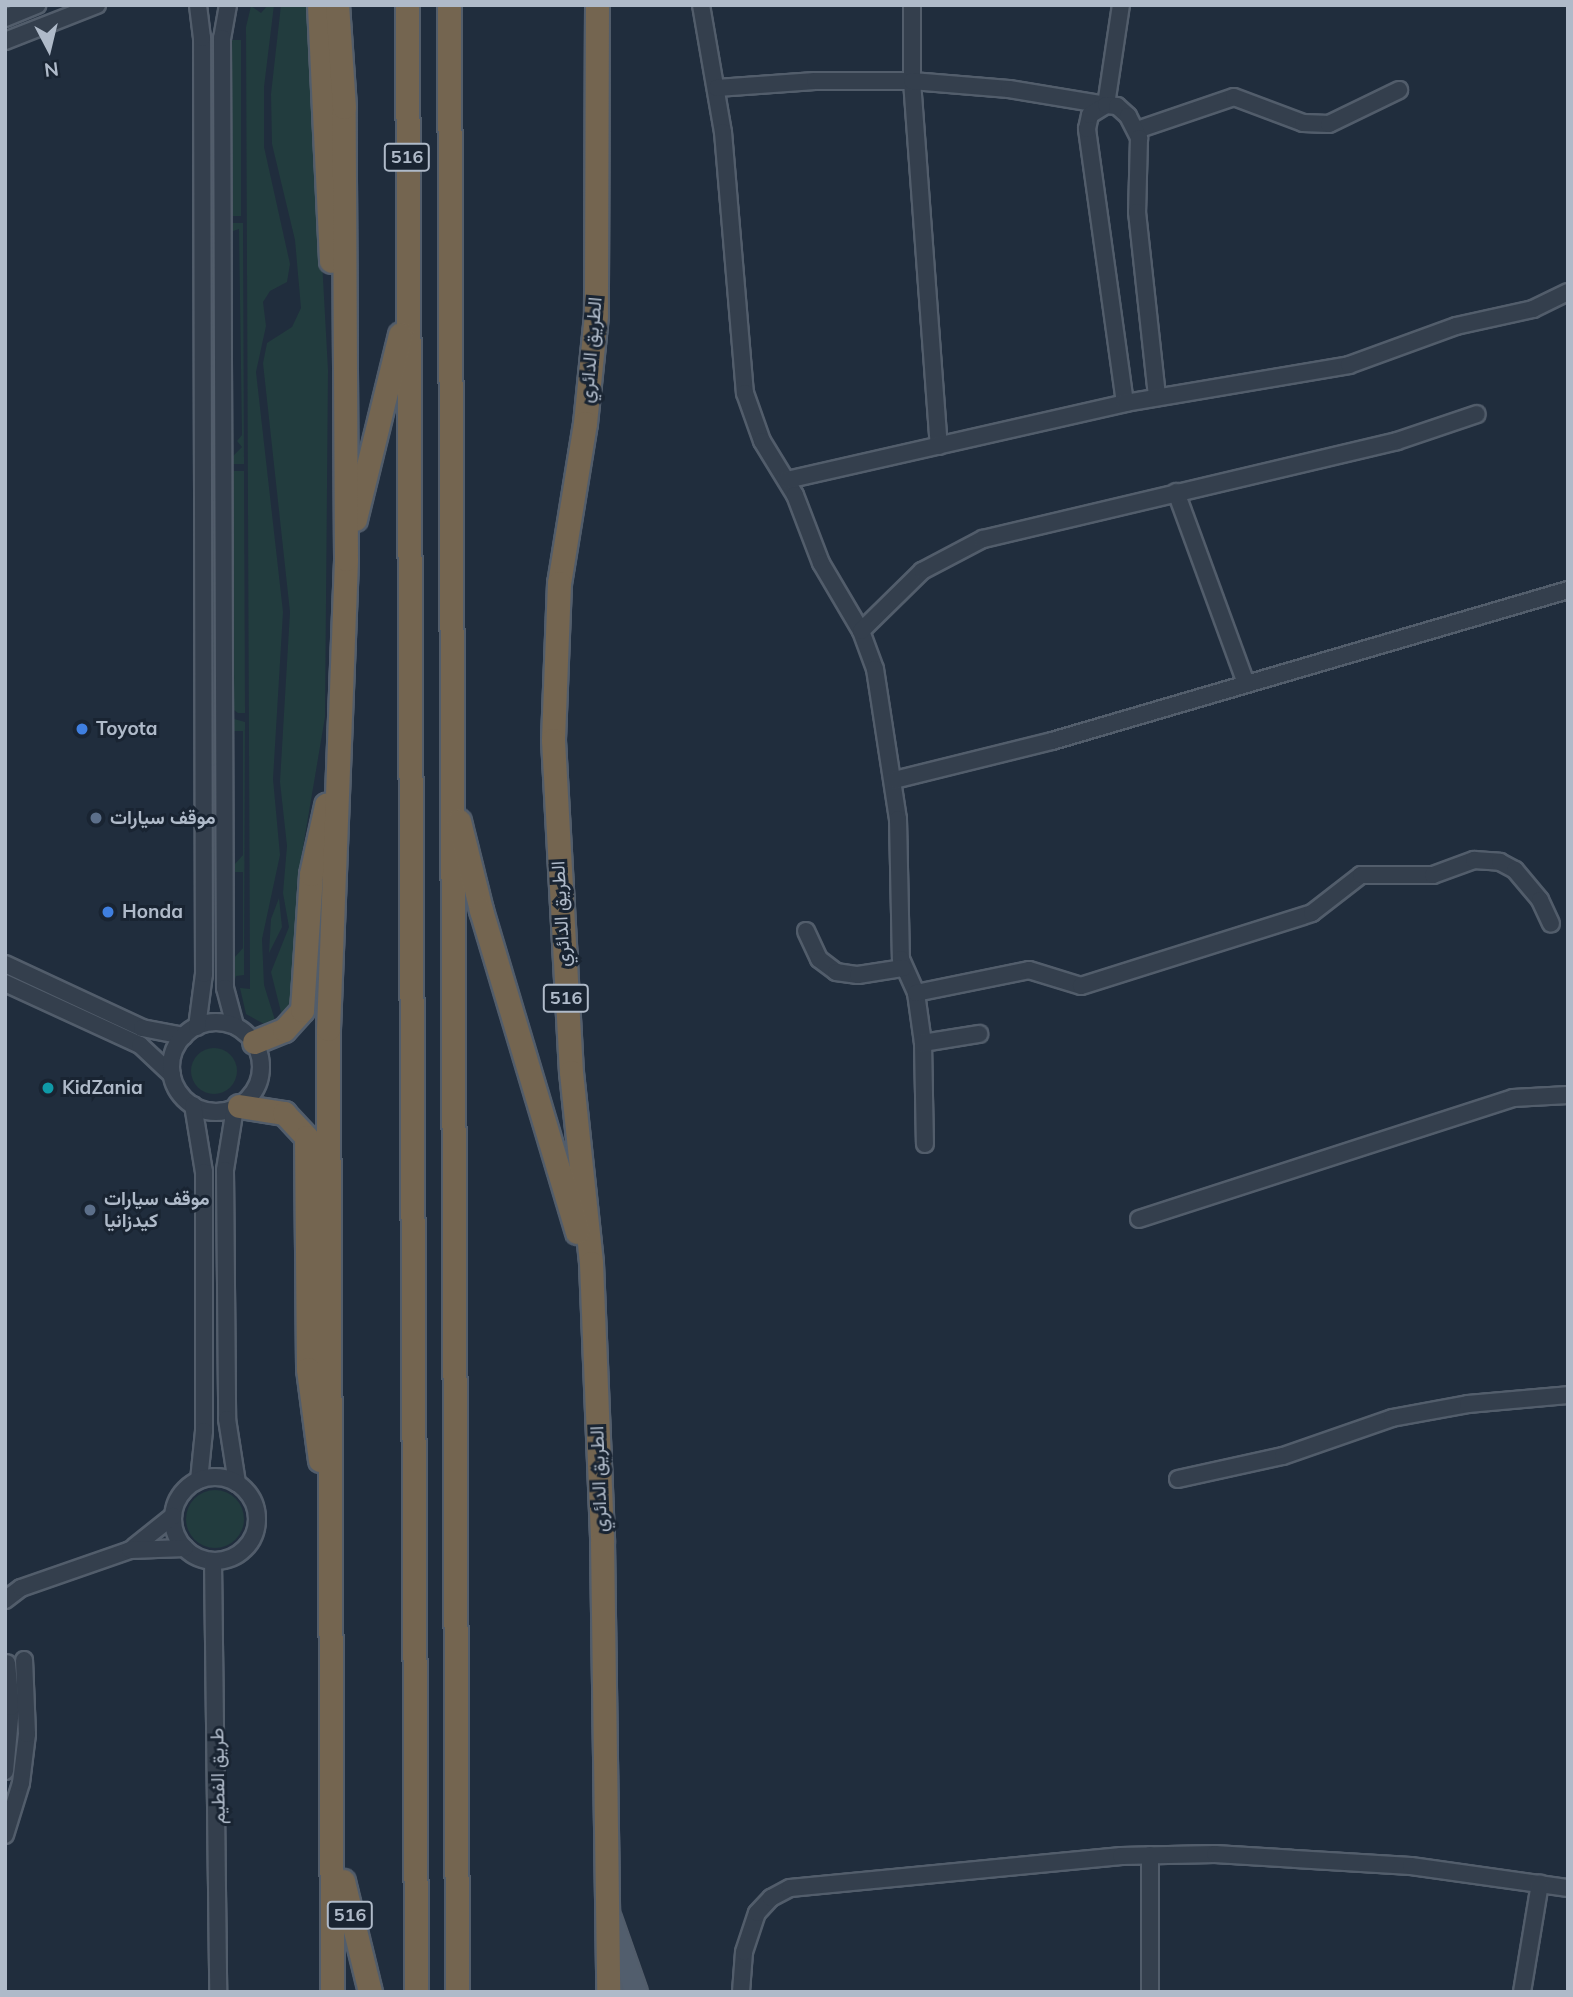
<!DOCTYPE html>
<html>
<head>
<meta charset="utf-8">
<style>
	body { margin:0 }
	#map { position:relative; width:1573px; height:1997px; overflow:hidden; background:#202d3d; font-family:Mulish,Vazirmatn,sans-serif }
	div>[style] { position:absolute }
	.green>* { inset:0; background:#223c3e; transform-origin:0 0 }
	.round { border-radius:50% }
	.roads { filter:drop-shadow(2px 0 #525d6b) drop-shadow(-2px 0 #525d6b) drop-shadow(0 2px #525d6b) drop-shadow(0 -2px #525d6b) }
	.minor>* { height:16px; margin:-8px; padding:0 8px; transform-origin:8px; border-radius:8px; background:#343f4d }
	.minor>.ring { margin:-8px; padding:0; box-sizing:content-box; background:none; border:16px solid #343f4d; border-radius:50% }
	.major>* { height:21px; margin:-10.5px; padding:0 10.5px; transform-origin:10.5px; border-radius:10.5px; background:#525e6d }
	.highway>* { height:23px; margin:-11.5px; padding:0 11.5px; transform-origin:11.5px; border-radius:11.5px; background:#746550 }
	.dots>* { width:19px; height:19px; translate:-50% -50%; box-sizing:border-box; border:4px solid #192432; border-radius:50% }
	span { translate:-50% -50%; white-space:nowrap; text-align:center; line-height:1.15; -webkit-text-stroke:6px #192432; paint-order:stroke }
	.shield-label span { padding:2px 5px; background:#192432; border:2px solid; border-radius:5px; -webkit-text-stroke-width:0 }
	.shield-label { font-size:18px; color:#afbac9; font-weight:700 }
	.street-label { font-size:19px; color:#afbac9 }
	.poi-label { font-size:19px; color:#afbac9; font-weight:700 }
	.left { translate:0 -50%; text-align:left }
	.frame { position:absolute; inset:0; border:7px solid #afbac9; pointer-events:none }
	.north { position:absolute; left:14px; top:14px; width:70px; height:70px; -webkit-text-stroke:5px #192432; paint-order:stroke; rotate:173deg; font-size:19px; font-weight:700; line-height:28px; text-align:center; color:#afbac9 }
	.north::after { content:''; display:block; margin:auto; width:24px; height:32px; background:#afbac9; clip-path:polygon(50% 0,100% 100%,50% 72%,0 100%) }
</style>
</head>
<body>
<div id="map">
	<div class="green">
		<div style="clip-path:polygon(268px 5px,274px 5px,264px 87px,264px 147px,290px 264px,287px 282px,270px 291px,263px 302px,266px 326px,256px 372px,283px 612px,273px 779px,280px 855px,262px 939px,264px 985px,275px 1020px,264px 1024px,246px 1014px,240px 988px,250px 989px,246px 27px,251px 6px,261px 13px)"></div>
		<div style="clip-path:polygon(281px 5px,308px 5px,328px 370px,325px 717px,297px 883px,292px 1000px,282px 1016px,271px 972px,289px 927px,283px 893px,287px 846px,280px 782px,290px 612px,263px 363px,267px 343px,292px 327px,301px 308px,295px 240px,272px 144px,271px 94px)"></div>
		<div style="left:232px;top:40px;width:9px;height:176px"></div>
		<div style="clip-path:polygon(233px 223px,243px 223px,244px 464px,233px 464px,233px 456px,242px 447px,237px 441px,242px 435px,239px 229px,233px 231px)"></div>
		<div style="clip-path:polygon(233px 471px,244px 471px,245px 713px,238px 713px,234px 710px)"></div>
		<div style="clip-path:polygon(234px 719px,245px 722px,244px 975px,236px 976px,234px 983px,234px 958px,243px 948px,243px 872px,235px 872px,234px 865px,243px 855px,243px 731px,234px 731px)"></div>
		<div style="clip-path:polygon(279px 898px,282px 927px,269px 953px,271px 919px)"></div>
		<div class="round" style="left:191px;top:1048px;width:46px;height:46px"></div>
		<div class="round" style="left:186px;top:1490px;width:58px;height:58px"></div>
	</div>
	<div class="roads">
		<div class="minor">
			<div style="left:228px;top:5px;width:34px;rotate:100deg"></div>
			<div style="left:222px;top:38px;width:950px;rotate:89.82deg"></div>
			<div style="left:225px;top:988px;width:39px;rotate:75deg"></div>
			<div style="left:701px;top:5px;width:129px;rotate:80.2deg"></div>
			<div style="left:723px;top:132px;width:262px;rotate:85.2deg"></div>
			<div style="left:745px;top:393px;width:51px;rotate:70.5deg"></div>
			<div style="left:762px;top:441px;width:63px;rotate:58.6deg"></div>
			<div style="left:795px;top:495px;width:73px;rotate:69.1deg"></div>
			<div style="left:821px;top:563px;width:79px;rotate:59.5deg"></div>
			<div style="left:861px;top:631px;width:40px;rotate:69.8deg"></div>
			<div style="left:875px;top:669px;width:152px;rotate:81.3deg"></div>
			<div style="left:898px;top:819px;width:140px;rotate:88.8deg"></div>
			<div style="left:901px;top:959px;width:37px;rotate:66deg"></div>
			<div style="left:916px;top:993px;width:50px;rotate:82deg"></div>
			<div style="left:923px;top:1043px;width:101px;rotate:88.9deg"></div>
			<div style="left:912px;top:5px;width:76px;rotate:90deg"></div>
			<div style="left:912px;top:81px;width:366px;rotate:85.8deg"></div>
			<div style="left:5px;top:18px;width:35px;rotate:-22deg"></div>
			<div style="left:5px;top:41px;width:99px;rotate:-21.4deg"></div>
			<div style="left:717px;top:88px;width:98px;rotate:-4.1deg"></div>
			<div style="left:815px;top:81px;width:97px"></div>
			<div style="left:912px;top:81px;width:97px;rotate:4.7deg"></div>
			<div style="left:1009px;top:89px;width:98px;rotate:9.4deg"></div>
			<div style="left:1106px;top:105px;width:101px;rotate:-81.5deg"></div>
			<div style="left:1137px;top:130px;width:102px;rotate:-18.8deg"></div>
			<div style="left:1234px;top:97px;width:74px;rotate:20.6deg"></div>
			<div style="left:1303px;top:123px;width:26px;rotate:2deg"></div>
			<div style="left:1329px;top:124px;width:78px;rotate:-25.9deg"></div>
			<div style="left:1125px;top:403px;width:277px;rotate:-97.9deg"></div>
			<div style="left:1087px;top:129px;width:14px;rotate:-78deg"></div>
			<div style="left:1090px;top:115px;width:19px;rotate:-32deg"></div>
			<div style="left:1106px;top:105px;width:11px;rotate:5deg"></div>
			<div style="left:1117px;top:106px;width:15px;rotate:42deg"></div>
			<div style="left:1128px;top:116px;width:25px;rotate:63deg"></div>
			<div style="left:1139px;top:138px;width:74px;rotate:91.5deg"></div>
			<div style="left:1137px;top:212px;width:186px;rotate:83.8deg"></div>
			<div style="left:787px;top:480px;width:347px;rotate:-12.8deg"></div>
			<div style="left:1125px;top:403px;width:227px;rotate:-9.6deg"></div>
			<div style="left:1349px;top:365px;width:114px;rotate:-20deg"></div>
			<div style="left:1456px;top:326px;width:79px;rotate:-12.4deg"></div>
			<div style="left:1533px;top:309px;width:39px;rotate:-26deg"></div>
			<div style="left:1176px;top:492px;width:203px;rotate:69.9deg"></div>
			<div style="left:861px;top:631px;width:86px;rotate:-44.5deg"></div>
			<div style="left:922px;top:571px;width:69px;rotate:-27.7deg"></div>
			<div style="left:983px;top:539px;width:425px;rotate:-13.3deg"></div>
			<div style="left:1397px;top:441px;width:84px;rotate:-18.6deg"></div>
			<div style="left:894px;top:780px;width:163px;rotate:-13.9deg"></div>
			<div style="left:1052px;top:741px;width:538px;rotate:-16.31deg"></div>
			<div style="left:806px;top:931px;width:31px;rotate:65deg"></div>
			<div style="left:819px;top:959px;width:21px;rotate:37deg"></div>
			<div style="left:836px;top:972px;width:22px;rotate:8deg"></div>
			<div style="left:858px;top:975px;width:46px;rotate:-8.8deg"></div>
			<div style="left:5px;top:964px;width:151px;rotate:25deg"></div>
			<div style="left:142px;top:1028px;width:43px;rotate:10.8deg"></div>
			<div style="left:5px;top:983px;width:149px;rotate:24.7deg"></div>
			<div style="left:140px;top:1045px;width:44px;rotate:43.2deg"></div>
			<div style="left:916px;top:993px;width:115px;rotate:-11.5deg"></div>
			<div style="left:1029px;top:970px;width:54px;rotate:17.1deg"></div>
			<div style="left:1081px;top:986px;width:242px;rotate:-17.5deg"></div>
			<div style="left:1312px;top:913px;width:62px;rotate:-37.8deg"></div>
			<div style="left:1361px;top:875px;width:72px"></div>
			<div style="left:1433px;top:875px;width:44px;rotate:-20.1deg"></div>
			<div style="left:1474px;top:860px;width:26px;rotate:4deg"></div>
			<div style="left:1500px;top:862px;width:17px;rotate:28deg"></div>
			<div style="left:1515px;top:870px;width:39px;rotate:50deg"></div>
			<div style="left:1540px;top:900px;width:26px;rotate:65deg"></div>
			<div class="ring" style="left:171px;top:1022px;width:74px;height:74px"></div>
			<div style="left:197px;top:1027px;width:53px;rotate:-82.5deg"></div>
			<div style="left:204px;top:974px;width:936px;rotate:-90.12deg"></div>
			<div style="left:202px;top:38px;width:33px;rotate:-97deg"></div>
			<div style="left:923px;top:1043px;width:57px;rotate:-9.1deg"></div>
			<div style="left:193px;top:1105px;width:68px;rotate:80.7deg"></div>
			<div style="left:204px;top:1172px;width:259px;rotate:90deg"></div>
			<div style="left:204px;top:1431px;width:49px;rotate:95.8deg"></div>
			<div style="left:235px;top:1108px;width:63px;rotate:99.2deg"></div>
			<div style="left:225px;top:1170px;width:249px;rotate:89.5deg"></div>
			<div style="left:227px;top:1419px;width:65px;rotate:81.1deg"></div>
			<div style="left:1139px;top:1219px;width:393px;rotate:-17.9deg"></div>
			<div style="left:1513px;top:1098px;width:55px;rotate:-3.1deg"></div>
			<div class="ring" style="left:173px;top:1477px;width:68px;height:68px"></div>
			<div style="left:1178px;top:1479px;width:107px;rotate:-12.4deg"></div>
			<div style="left:1283px;top:1456px;width:115px;rotate:-19.2deg"></div>
			<div style="left:1392px;top:1418px;width:77px;rotate:-10.4deg"></div>
			<div style="left:1468px;top:1404px;width:100px;rotate:-5.1deg"></div>
			<div style="left:134px;top:1547px;width:50px;rotate:-38.5deg"></div>
			<div style="left:213px;top:1561px;width:431px;rotate:89.3deg"></div>
			<div style="left:5px;top:1600px;width:20px;rotate:-37deg"></div>
			<div style="left:21px;top:1588px;width:115px;rotate:-19.2deg"></div>
			<div style="left:130px;top:1550px;width:55px;rotate:-2.1deg"></div>
			<div style="left:5px;top:1771px;width:64px;rotate:-84.6deg"></div>
			<div style="left:11px;top:1707px;width:44px;rotate:-95.2deg"></div>
			<div style="left:5px;top:1835px;width:54px;rotate:-72.9deg"></div>
			<div style="left:21px;top:1783px;width:49px;rotate:-83deg"></div>
			<div style="left:27px;top:1734px;width:74px;rotate:-92.3deg"></div>
			<div style="left:741px;top:1992px;width:40px;rotate:-85.7deg"></div>
			<div style="left:744px;top:1952px;width:41px;rotate:-71.6deg"></div>
			<div style="left:757px;top:1913px;width:21px;rotate:-47deg"></div>
			<div style="left:771px;top:1898px;width:21px;rotate:-28deg"></div>
			<div style="left:790px;top:1888px;width:333px;rotate:-5.5deg"></div>
			<div style="left:1121px;top:1856px;width:94px;rotate:-1.2deg"></div>
			<div style="left:1215px;top:1854px;width:196px;rotate:3.5deg"></div>
			<div style="left:1411px;top:1866px;width:159px;rotate:8deg"></div>
			<div style="left:1150px;top:1992px;width:137px;rotate:-90deg"></div>
			<div style="left:1522px;top:1992px;width:110px;rotate:-80.6deg"></div>
		</div>
		<div class="major">
			<div style="left:610px;top:1918px;width:78px;rotate:70.6deg"></div>
		</div>
		<div class="highway">
			<div style="left:319px;top:5px;width:256px;rotate:87.3deg"></div>
			<div style="left:407px;top:5px;width:1987px;rotate:89.74deg"></div>
			<div style="left:449px;top:5px;width:1987px;rotate:89.77deg"></div>
			<div style="left:597px;top:5px;width:310px;rotate:90.2deg"></div>
			<div style="left:596px;top:315px;width:109px;rotate:95.8deg"></div>
			<div style="left:585px;top:423px;width:162px;rotate:99.2deg"></div>
			<div style="left:559px;top:583px;width:157px;rotate:92.2deg"></div>
			<div style="left:553px;top:740px;width:332px;rotate:86.9deg"></div>
			<div style="left:571px;top:1072px;width:192px;rotate:84deg"></div>
			<div style="left:591px;top:1263px;width:279px;rotate:87.7deg"></div>
			<div style="left:602px;top:1542px;width:450px;rotate:89.2deg"></div>
			<div style="left:355px;top:519px;width:190px;rotate:-76.3deg"></div>
			<div style="left:459px;top:821px;width:92px;rotate:76.1deg"></div>
			<div style="left:481px;top:910px;width:336px;rotate:73.4deg"></div>
			<div style="left:254px;top:1042px;width:32px;rotate:-22deg"></div>
			<div style="left:284px;top:1030px;width:27px;rotate:-48deg"></div>
			<div style="left:302px;top:1010px;width:136px;rotate:-86.2deg"></div>
			<div style="left:311px;top:874px;width:71px;rotate:-77.7deg"></div>
			<div style="left:239px;top:1106px;width:46px;rotate:8.8deg"></div>
			<div style="left:284px;top:1113px;width:33px;rotate:47deg"></div>
			<div style="left:306px;top:1137px;width:232px;rotate:89.5deg"></div>
			<div style="left:308px;top:1369px;width:92px;rotate:82.5deg"></div>
			<div style="left:343px;top:1881px;width:114px;rotate:76.3deg"></div>
			<div style="left:332px;top:1992px;width:963px;rotate:-90.24deg"></div>
			<div style="left:328px;top:1029px;width:470px;rotate:-87.8deg"></div>
			<div style="left:346px;top:559px;width:452px;rotate:-90.3deg"></div>
			<div style="left:344px;top:107px;width:102px;rotate:-93.9deg"></div>
		</div>
	</div>
	<div class="dots">
		<div style="left:82px;top:729px;background:#3f7fe0"></div>
		<div style="left:96px;top:818px;background:#5c6f8a"></div>
		<div style="left:108px;top:912px;background:#3f7fe0"></div>
		<div style="left:48px;top:1088px;background:#0f9aa8"></div>
		<div style="left:90px;top:1210px;background:#5c6f8a"></div>
	</div>
	<div class="shield-label">
		<span style="left:407px;top:157px">516</span>
		<span style="left:566px;top:998px">516</span>
		<span style="left:350px;top:1915px">516</span>
	</div>
	<div class="street-label">
		<span style="left:591px;top:350px;rotate:-85deg">الطريق الدائري</span>
		<span style="left:561px;top:914px;rotate:-93deg">الطريق الدائري</span>
		<span style="left:599px;top:1479px;rotate:-92deg">الطريق الدائري</span>
		<span style="left:218px;top:1776px;rotate:-91deg">طريق الفطيم</span>
	</div>
	<div class="poi-label">
		<span class="left" style="left:96px;top:729px">Toyota</span>
		<span class="left" style="left:110px;top:818px">موقف سيارات</span>
		<span class="left" style="left:122px;top:912px">Honda</span>
		<span class="left" style="left:62px;top:1088px">KidZania</span>
		<span class="left" style="left:104px;top:1210px">موقف سيارات<br>كيدزانيا</span>
	</div>
	<div class="frame"></div>
	<div class="north">N</div>
</div>
</body>
</html>
